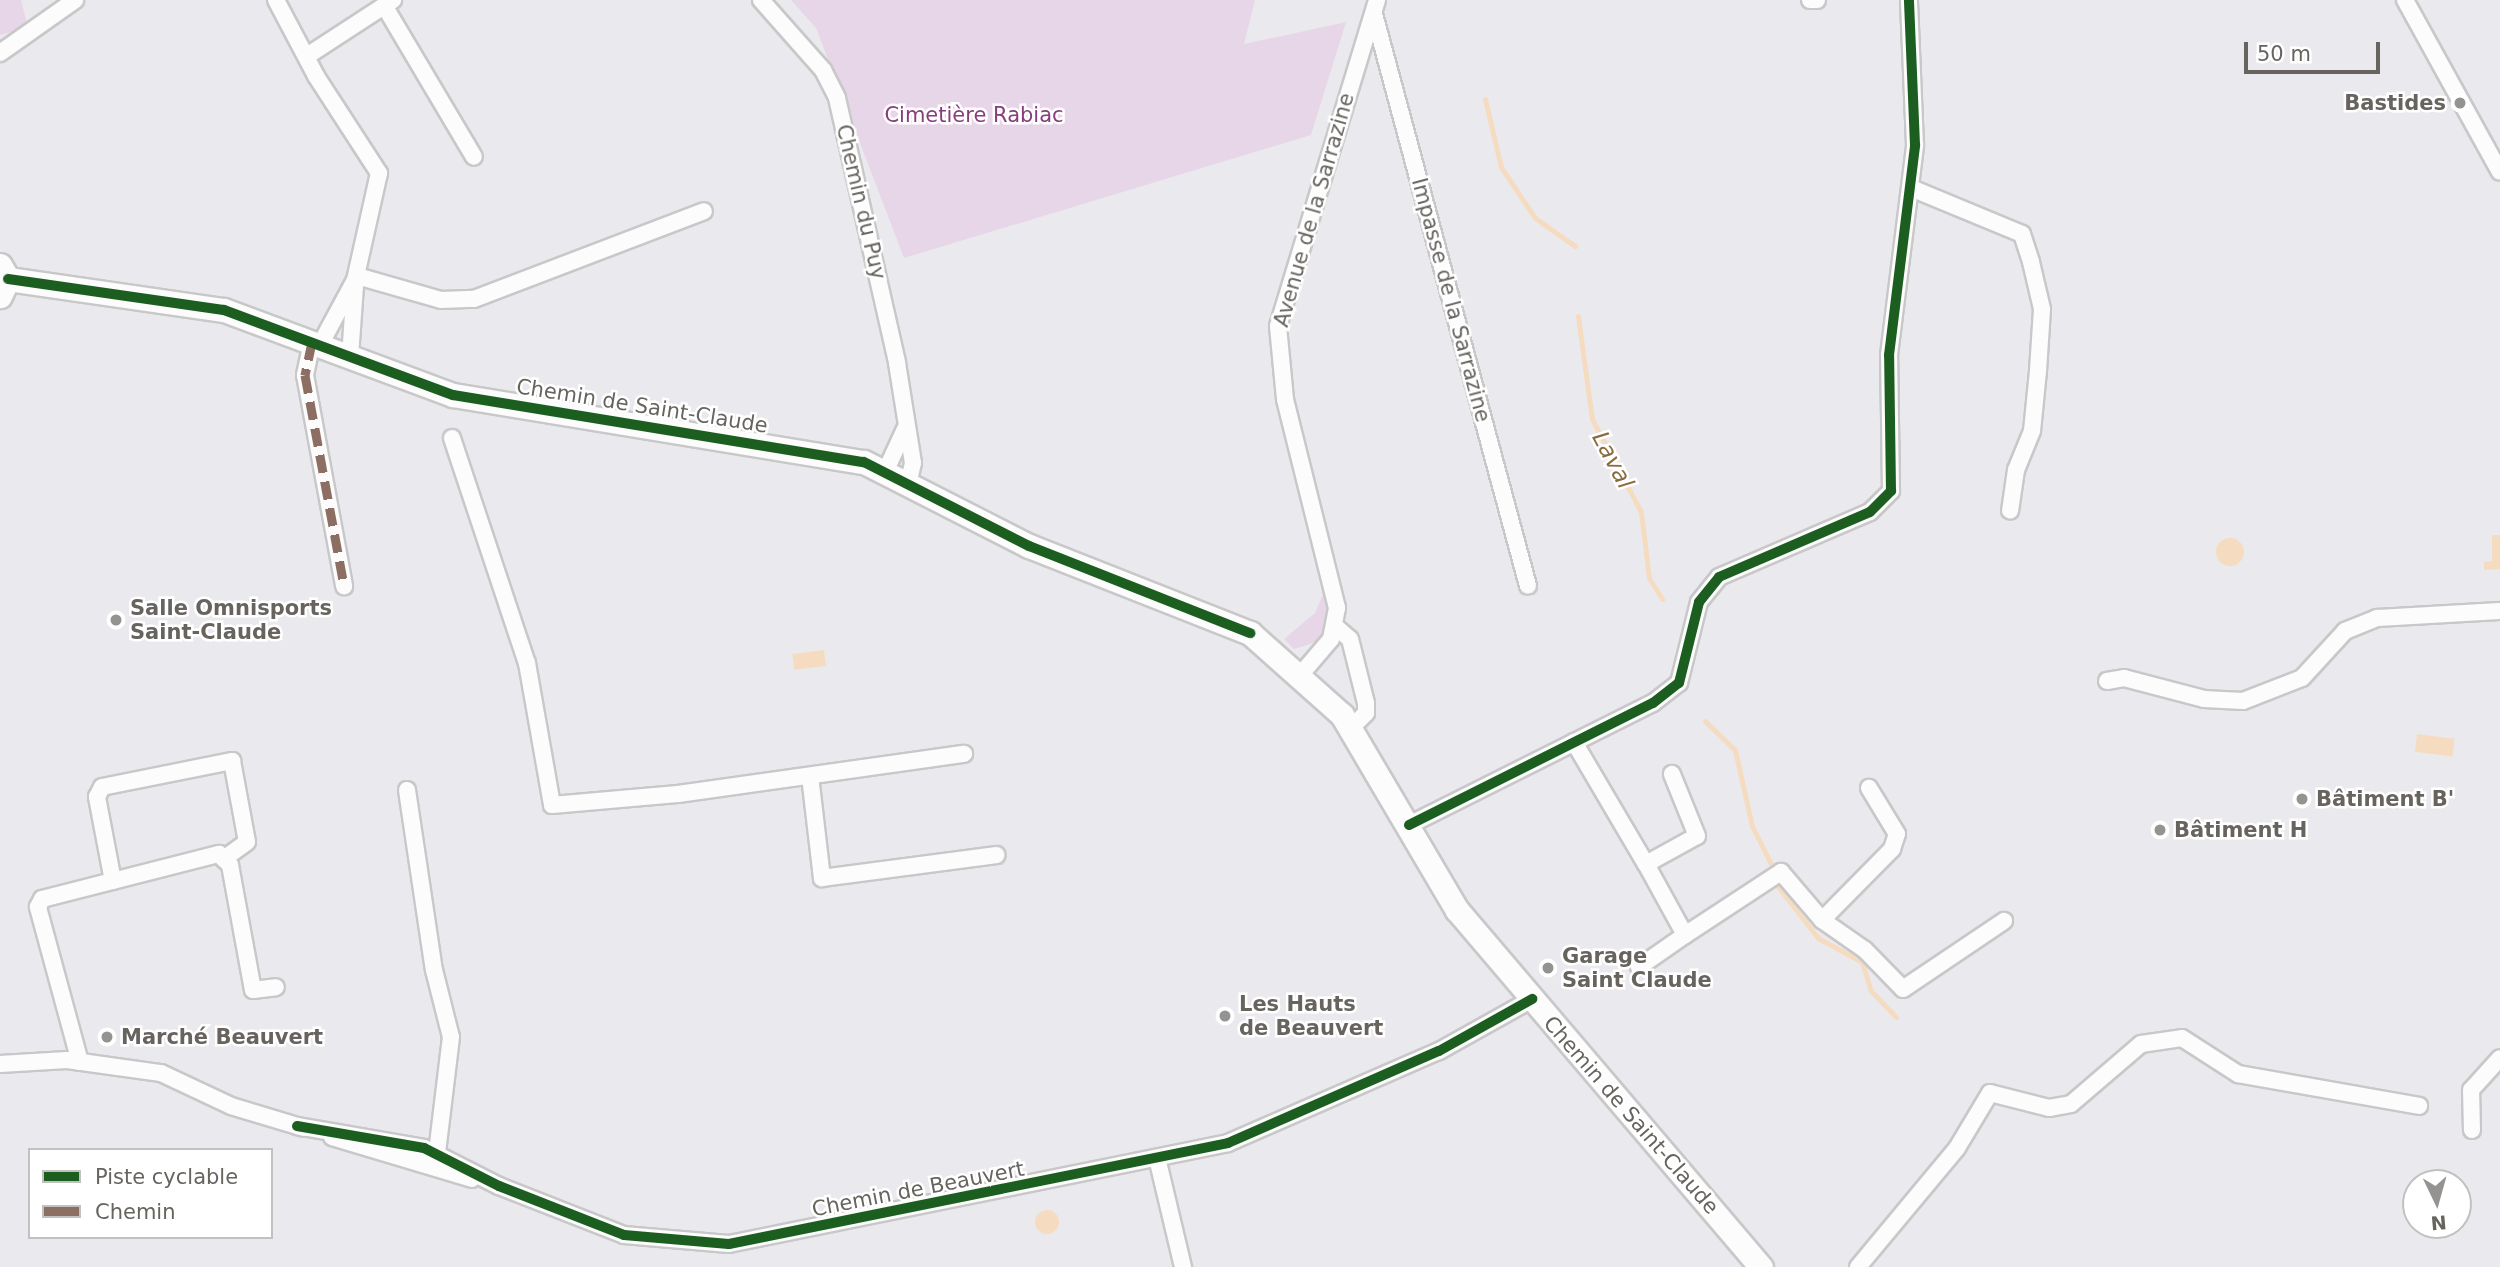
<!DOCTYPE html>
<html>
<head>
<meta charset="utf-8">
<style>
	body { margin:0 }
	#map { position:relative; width:2500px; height:1267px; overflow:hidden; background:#eaeaee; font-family:"DejaVu Sans",sans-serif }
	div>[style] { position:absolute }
	.green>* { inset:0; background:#e7d6e8 }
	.water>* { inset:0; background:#f5dcc1; transform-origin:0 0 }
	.round { border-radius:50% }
	.stream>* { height:5px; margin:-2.5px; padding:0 2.5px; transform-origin:2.5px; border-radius:2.5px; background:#f5dcc1 }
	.roads { filter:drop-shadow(2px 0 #c8c8c9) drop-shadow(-2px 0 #c8c8c9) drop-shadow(0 2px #c8c8c9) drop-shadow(0 -2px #c8c8c9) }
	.street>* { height:16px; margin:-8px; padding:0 8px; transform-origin:8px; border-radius:8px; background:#fcfcfc }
	.secondary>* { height:23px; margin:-11.5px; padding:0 11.5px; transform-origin:11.5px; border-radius:11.5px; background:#fcfcfc }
	.quiet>* { height:9px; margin-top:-4.5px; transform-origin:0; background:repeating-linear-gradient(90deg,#8d6e63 0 18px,transparent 0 27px) }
	.cycleway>* { height:10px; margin:-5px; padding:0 5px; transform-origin:5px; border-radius:5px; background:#1b5e20 }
	.dots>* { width:19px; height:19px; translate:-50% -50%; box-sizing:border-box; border:4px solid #fff; border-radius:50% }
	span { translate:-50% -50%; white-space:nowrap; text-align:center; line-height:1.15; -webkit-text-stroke:5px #fff; paint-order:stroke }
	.poi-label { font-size:21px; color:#67645f; font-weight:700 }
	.right { translate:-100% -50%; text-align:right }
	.left { translate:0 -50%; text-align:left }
	.park-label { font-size:21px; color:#883d7d }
	.street-label { font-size:21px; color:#67645f }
	.water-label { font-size:23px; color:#896b3d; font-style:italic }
	.legend { position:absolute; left:28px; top:1148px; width:245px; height:91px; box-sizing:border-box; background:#fff; border:2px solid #c2c1bf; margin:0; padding:9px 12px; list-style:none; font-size:21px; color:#67645f }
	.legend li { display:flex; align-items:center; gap:14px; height:35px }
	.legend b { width:35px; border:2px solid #c2c1bf }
	.north { position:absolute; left:2402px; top:1169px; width:70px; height:70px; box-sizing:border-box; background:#fff; border:2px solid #c2c1bf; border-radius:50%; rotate:175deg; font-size:19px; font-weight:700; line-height:28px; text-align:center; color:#67645f }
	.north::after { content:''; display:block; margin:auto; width:24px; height:32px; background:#959391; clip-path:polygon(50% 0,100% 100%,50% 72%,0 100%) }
	.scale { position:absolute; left:2244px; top:42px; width:136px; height:32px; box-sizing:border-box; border:4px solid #67645f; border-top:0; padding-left:9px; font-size:21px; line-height:24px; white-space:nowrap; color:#67645f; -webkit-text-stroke:5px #fff; paint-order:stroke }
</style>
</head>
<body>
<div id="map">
	<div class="green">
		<div style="clip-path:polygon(0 0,21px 0,28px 28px,0 35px)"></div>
		<div style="clip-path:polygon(791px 0,1255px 0,1244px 44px,1346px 22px,1311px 135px,904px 258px,816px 28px)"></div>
		<div style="clip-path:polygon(1327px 585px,1329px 623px,1316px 642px,1294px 649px,1284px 639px,1315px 613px)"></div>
	</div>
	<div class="water">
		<div style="clip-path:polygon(2492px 535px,2500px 535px,2500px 569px,2484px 570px,2484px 562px,2492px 561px)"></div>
		<div class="round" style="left:2216px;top:538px;width:28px;height:28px"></div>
		<div style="left:824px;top:650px;width:16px;height:32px;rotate:83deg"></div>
		<div style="left:2417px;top:734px;width:38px;height:18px;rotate:7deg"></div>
		<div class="round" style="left:1035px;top:1210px;width:24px;height:24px"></div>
	</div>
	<div class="stream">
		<div style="left:1485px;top:99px;width:70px;rotate:76.8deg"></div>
		<div style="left:1501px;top:167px;width:61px;rotate:56.3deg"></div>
		<div style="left:1535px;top:218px;width:49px;rotate:35deg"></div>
		<div style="left:1578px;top:316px;width:104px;rotate:82.3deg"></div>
		<div style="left:1592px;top:419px;width:105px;rotate:62.2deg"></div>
		<div style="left:1641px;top:512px;width:66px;rotate:83.1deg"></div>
		<div style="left:1649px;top:578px;width:25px;rotate:58deg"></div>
		<div style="left:1705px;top:721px;width:42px;rotate:44deg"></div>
		<div style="left:1735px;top:750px;width:78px;rotate:77.4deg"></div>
		<div style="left:1752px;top:826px;width:45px;rotate:63.4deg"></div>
		<div style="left:1776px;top:884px;width:68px;rotate:52.1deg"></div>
		<div style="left:1818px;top:938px;width:50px;rotate:28.6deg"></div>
		<div style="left:1862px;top:962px;width:30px;rotate:73deg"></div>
		<div style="left:1871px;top:991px;width:36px;rotate:46deg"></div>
	</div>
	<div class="roads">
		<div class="street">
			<div style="left:276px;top:0;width:86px;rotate:62.2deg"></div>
			<div style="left:316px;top:76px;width:116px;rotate:57deg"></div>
			<div style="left:379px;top:173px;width:110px;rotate:102.6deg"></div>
			<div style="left:355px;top:280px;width:74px;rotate:118.3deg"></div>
			<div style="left:761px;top:0;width:94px;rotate:48.5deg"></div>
			<div style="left:823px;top:70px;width:31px;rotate:63deg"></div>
			<div style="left:837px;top:98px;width:272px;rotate:77.2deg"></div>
			<div style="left:897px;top:363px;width:101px;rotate:80.9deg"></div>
			<div style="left:913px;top:463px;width:18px;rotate:103deg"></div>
			<div style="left:1810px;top:0;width:7px"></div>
			<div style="left:2405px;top:0;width:196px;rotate:61.1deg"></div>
			<div style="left:385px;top:7px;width:174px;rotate:59.3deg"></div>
			<div style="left:1374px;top:14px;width:592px;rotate:74.93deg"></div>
			<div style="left:0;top:53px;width:92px;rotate:-35.2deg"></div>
			<div style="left:307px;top:56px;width:103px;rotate:-33.1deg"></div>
			<div style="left:1911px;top:188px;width:120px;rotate:22.5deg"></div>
			<div style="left:2022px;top:234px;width:29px;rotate:72deg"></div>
			<div style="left:2031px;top:262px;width:48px;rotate:76.8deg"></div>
			<div style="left:2042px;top:309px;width:62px;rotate:93.7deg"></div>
			<div style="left:2038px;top:371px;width:60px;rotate:95.7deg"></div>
			<div style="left:2032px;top:431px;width:42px;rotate:112.3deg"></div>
			<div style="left:2016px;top:470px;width:41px;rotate:98.3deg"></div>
			<div style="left:357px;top:276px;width:87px;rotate:15.9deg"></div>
			<div style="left:441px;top:300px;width:33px;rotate:-2deg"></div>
			<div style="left:474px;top:299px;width:246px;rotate:-20.9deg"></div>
			<div style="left:312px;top:342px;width:34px;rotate:102deg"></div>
			<div style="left:305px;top:375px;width:215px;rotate:79.5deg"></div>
			<div style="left:350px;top:357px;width:71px;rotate:-86deg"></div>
			<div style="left:452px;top:438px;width:237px;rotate:71.6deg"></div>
			<div style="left:527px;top:663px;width:144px;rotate:80deg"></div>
			<div style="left:552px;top:805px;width:126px;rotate:-5deg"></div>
			<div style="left:678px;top:794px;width:289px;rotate:-8deg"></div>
			<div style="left:886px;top:470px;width:45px;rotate:-65.1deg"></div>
			<div style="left:1336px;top:627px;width:18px;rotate:41deg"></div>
			<div style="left:1350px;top:639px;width:66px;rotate:76deg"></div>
			<div style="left:1366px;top:703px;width:10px;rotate:90deg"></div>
			<div style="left:1366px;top:713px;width:21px;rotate:135deg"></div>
			<div style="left:1302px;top:673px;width:45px;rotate:-49.5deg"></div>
			<div style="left:1331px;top:639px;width:32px;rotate:-79deg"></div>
			<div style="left:1337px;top:608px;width:215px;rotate:-104deg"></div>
			<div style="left:1285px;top:399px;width:73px;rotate:-95.5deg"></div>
			<div style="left:1278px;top:326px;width:341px;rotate:-73.1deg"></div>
			<div style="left:2107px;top:681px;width:17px;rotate:-10deg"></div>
			<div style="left:2124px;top:678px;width:83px;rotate:14.7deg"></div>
			<div style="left:2204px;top:699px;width:39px;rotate:3deg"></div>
			<div style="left:2243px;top:701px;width:63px;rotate:-21.3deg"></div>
			<div style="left:2302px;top:678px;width:64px;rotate:-47.5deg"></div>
			<div style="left:2345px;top:631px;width:35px;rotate:-22deg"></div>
			<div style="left:2377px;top:618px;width:123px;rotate:-3.3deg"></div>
			<div style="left:1574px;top:742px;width:142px;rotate:59.5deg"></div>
			<div style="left:1646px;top:864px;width:58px;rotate:-28.8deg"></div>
			<div style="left:1697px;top:836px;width:67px;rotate:-112deg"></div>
			<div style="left:810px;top:776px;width:103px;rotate:83.3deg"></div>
			<div style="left:822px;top:878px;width:176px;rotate:-7.5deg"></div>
			<div style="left:407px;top:790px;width:182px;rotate:81.5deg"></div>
			<div style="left:434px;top:970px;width:69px;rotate:75.8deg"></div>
			<div style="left:451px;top:1037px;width:117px;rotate:96.9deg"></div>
			<div style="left:1409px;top:825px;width:273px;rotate:-26.6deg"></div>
			<div style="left:1653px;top:703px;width:33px;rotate:-38deg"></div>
			<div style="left:1679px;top:683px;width:83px;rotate:-76.1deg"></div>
			<div style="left:1699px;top:602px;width:32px;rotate:-51deg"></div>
			<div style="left:1719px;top:577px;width:164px;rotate:-23.3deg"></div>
			<div style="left:1870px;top:512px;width:30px;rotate:-45deg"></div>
			<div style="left:1891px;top:491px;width:136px;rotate:-90.8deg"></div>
			<div style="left:1889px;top:355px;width:212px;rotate:-82.9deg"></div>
			<div style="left:1915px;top:145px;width:145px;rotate:-92.4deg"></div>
			<div style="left:1646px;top:864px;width:81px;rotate:61.2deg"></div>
			<div style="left:1685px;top:935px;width:115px;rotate:-33.3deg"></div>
			<div style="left:1781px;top:872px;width:63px;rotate:49.5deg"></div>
			<div style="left:1822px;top:920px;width:52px;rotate:34.9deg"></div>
			<div style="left:1865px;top:950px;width:54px;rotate:45.7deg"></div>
			<div style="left:1903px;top:989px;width:122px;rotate:-34deg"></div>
			<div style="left:113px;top:881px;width:86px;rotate:-100.8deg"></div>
			<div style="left:97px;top:797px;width:11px;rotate:-63deg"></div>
			<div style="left:102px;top:787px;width:133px;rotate:-11.3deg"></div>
			<div style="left:232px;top:761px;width:82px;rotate:79.5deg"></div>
			<div style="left:247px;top:842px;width:29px;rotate:144deg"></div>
			<div style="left:1822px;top:920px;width:100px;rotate:-45.4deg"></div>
			<div style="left:1892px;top:849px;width:16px;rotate:-72deg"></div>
			<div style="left:1897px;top:834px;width:54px;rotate:-121.3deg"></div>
			<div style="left:1639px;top:967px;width:56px;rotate:-34.8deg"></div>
			<div style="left:80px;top:1062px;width:161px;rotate:-105.2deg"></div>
			<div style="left:38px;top:907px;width:9px;rotate:-63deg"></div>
			<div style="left:42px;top:899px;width:183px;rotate:-14.3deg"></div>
			<div style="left:219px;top:854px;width:16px;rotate:45deg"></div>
			<div style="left:230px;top:865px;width:127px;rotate:79.6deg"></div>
			<div style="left:253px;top:990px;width:23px;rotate:-7deg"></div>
			<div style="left:0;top:1064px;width:67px;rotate:-3.4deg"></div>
			<div style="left:67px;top:1060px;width:95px;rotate:7.9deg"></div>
			<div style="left:161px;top:1073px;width:77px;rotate:25.2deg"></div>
			<div style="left:231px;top:1106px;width:76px;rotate:16.8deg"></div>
			<div style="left:297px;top:1126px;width:129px;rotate:9.8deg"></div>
			<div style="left:424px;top:1148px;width:84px;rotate:26.9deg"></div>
			<div style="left:499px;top:1186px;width:134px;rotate:21.4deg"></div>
			<div style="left:624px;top:1235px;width:105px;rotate:4.9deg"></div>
			<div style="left:729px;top:1244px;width:509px;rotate:-11.44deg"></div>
			<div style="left:1228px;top:1143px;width:230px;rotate:-23.6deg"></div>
			<div style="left:1439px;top:1051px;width:107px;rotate:-29.2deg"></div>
			<div style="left:2472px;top:1130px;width:40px;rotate:-91.4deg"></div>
			<div style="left:2471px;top:1090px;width:43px;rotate:-47.8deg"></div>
			<div style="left:332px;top:1137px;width:146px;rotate:16.7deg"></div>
			<div style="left:1158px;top:1162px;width:108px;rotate:76.6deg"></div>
			<div style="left:1858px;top:1267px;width:155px;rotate:-50.2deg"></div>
			<div style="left:1957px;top:1148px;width:64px;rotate:-59deg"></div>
			<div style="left:1990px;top:1093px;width:61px;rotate:14.3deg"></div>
			<div style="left:2049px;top:1108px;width:22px;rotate:-10deg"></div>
			<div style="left:2071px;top:1104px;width:92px;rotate:-40.6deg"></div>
			<div style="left:2141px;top:1044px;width:41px;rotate:-8.3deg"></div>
			<div style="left:2182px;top:1038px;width:67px;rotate:32.7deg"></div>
			<div style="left:2238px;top:1074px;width:184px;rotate:10deg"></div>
		</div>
		<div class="secondary">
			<div style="left:0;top:265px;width:16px;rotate:60deg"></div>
			<div style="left:8px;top:279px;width:19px;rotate:115deg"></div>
			<div style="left:8px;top:279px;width:218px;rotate:8.2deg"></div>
			<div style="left:224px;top:310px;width:244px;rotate:20.4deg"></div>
			<div style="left:453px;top:395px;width:416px;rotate:9.3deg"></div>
			<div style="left:864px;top:462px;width:185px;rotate:27deg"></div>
			<div style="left:1029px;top:546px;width:238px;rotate:21.5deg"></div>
			<div style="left:1250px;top:633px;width:123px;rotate:41.7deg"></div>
			<div style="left:1342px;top:715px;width:226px;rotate:59.5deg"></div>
			<div style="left:1457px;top:910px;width:469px;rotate:49.6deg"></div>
		</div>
	</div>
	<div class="quiet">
		<div style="left:312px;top:342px;width:34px;rotate:102deg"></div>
		<div style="left:305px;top:375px;width:215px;rotate:79.5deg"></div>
	</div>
	<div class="cycleway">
		<div style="left:8px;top:279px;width:218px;rotate:8.2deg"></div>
		<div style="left:224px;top:310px;width:244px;rotate:20.4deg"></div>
		<div style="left:453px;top:395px;width:416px;rotate:9.3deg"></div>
		<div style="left:864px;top:462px;width:185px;rotate:27deg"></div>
		<div style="left:1029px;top:546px;width:238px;rotate:21.5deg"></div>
		<div style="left:1409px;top:825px;width:273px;rotate:-26.6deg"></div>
		<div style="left:1653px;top:703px;width:33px;rotate:-38deg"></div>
		<div style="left:1679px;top:683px;width:83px;rotate:-76.1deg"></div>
		<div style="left:1699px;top:602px;width:32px;rotate:-51deg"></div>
		<div style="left:1719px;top:577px;width:164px;rotate:-23.3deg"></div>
		<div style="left:1870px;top:512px;width:30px;rotate:-45deg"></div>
		<div style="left:1891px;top:491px;width:136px;rotate:-90.8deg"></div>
		<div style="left:1889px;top:355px;width:212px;rotate:-82.9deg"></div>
		<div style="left:1915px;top:145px;width:145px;rotate:-92.4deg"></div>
		<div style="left:297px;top:1126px;width:129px;rotate:9.8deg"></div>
		<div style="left:424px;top:1148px;width:84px;rotate:26.9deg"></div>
		<div style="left:499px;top:1186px;width:134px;rotate:21.4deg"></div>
		<div style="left:624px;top:1235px;width:105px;rotate:4.9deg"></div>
		<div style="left:729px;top:1244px;width:509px;rotate:-11.44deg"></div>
		<div style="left:1228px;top:1143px;width:230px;rotate:-23.6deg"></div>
		<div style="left:1439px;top:1051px;width:107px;rotate:-29.2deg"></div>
	</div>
	<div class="dots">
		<div style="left:2460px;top:103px;background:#959391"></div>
		<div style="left:116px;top:620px;background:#959391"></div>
		<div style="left:2302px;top:799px;background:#959391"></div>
		<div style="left:2160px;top:830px;background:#959391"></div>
		<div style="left:1548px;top:968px;background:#959391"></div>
		<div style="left:1225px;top:1016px;background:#959391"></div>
		<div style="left:107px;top:1037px;background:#959391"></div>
	</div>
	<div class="poi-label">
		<span class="right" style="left:2446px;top:103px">Bastides</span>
		<span class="left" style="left:130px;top:620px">Salle Omnisports<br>Saint-Claude</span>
		<span class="left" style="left:2316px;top:799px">Bâtiment B'</span>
		<span class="left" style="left:2174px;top:830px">Bâtiment H</span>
		<span class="left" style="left:1562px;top:968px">Garage<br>Saint Claude</span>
		<span class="left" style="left:1239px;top:1016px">Les Hauts<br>de Beauvert</span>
		<span class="left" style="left:121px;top:1037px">Marché Beauvert</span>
	</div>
	<div class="park-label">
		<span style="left:974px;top:115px">Cimetière Rabiac</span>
	</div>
	<div class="street-label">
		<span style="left:861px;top:202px;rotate:77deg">Chemin du Puy</span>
		<span style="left:1314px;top:210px;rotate:-74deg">Avenue de la Sarrazine</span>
		<span style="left:1451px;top:300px;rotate:75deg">Impasse de la Sarrazine</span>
		<span style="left:642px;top:406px;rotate:9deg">Chemin de Saint-Claude</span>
		<span style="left:1631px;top:1115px;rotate:49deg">Chemin de Saint-Claude</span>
		<span style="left:918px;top:1189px;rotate:-11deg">Chemin de Beauvert</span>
	</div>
	<div class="water-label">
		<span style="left:1613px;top:460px;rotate:62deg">Laval</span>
	</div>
	<ul class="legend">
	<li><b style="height:9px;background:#1b5e20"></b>Piste cyclable</li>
	<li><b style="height:9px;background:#8d6e63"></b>Chemin</li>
	</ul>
	<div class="north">N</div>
	<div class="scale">50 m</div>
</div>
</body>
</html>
